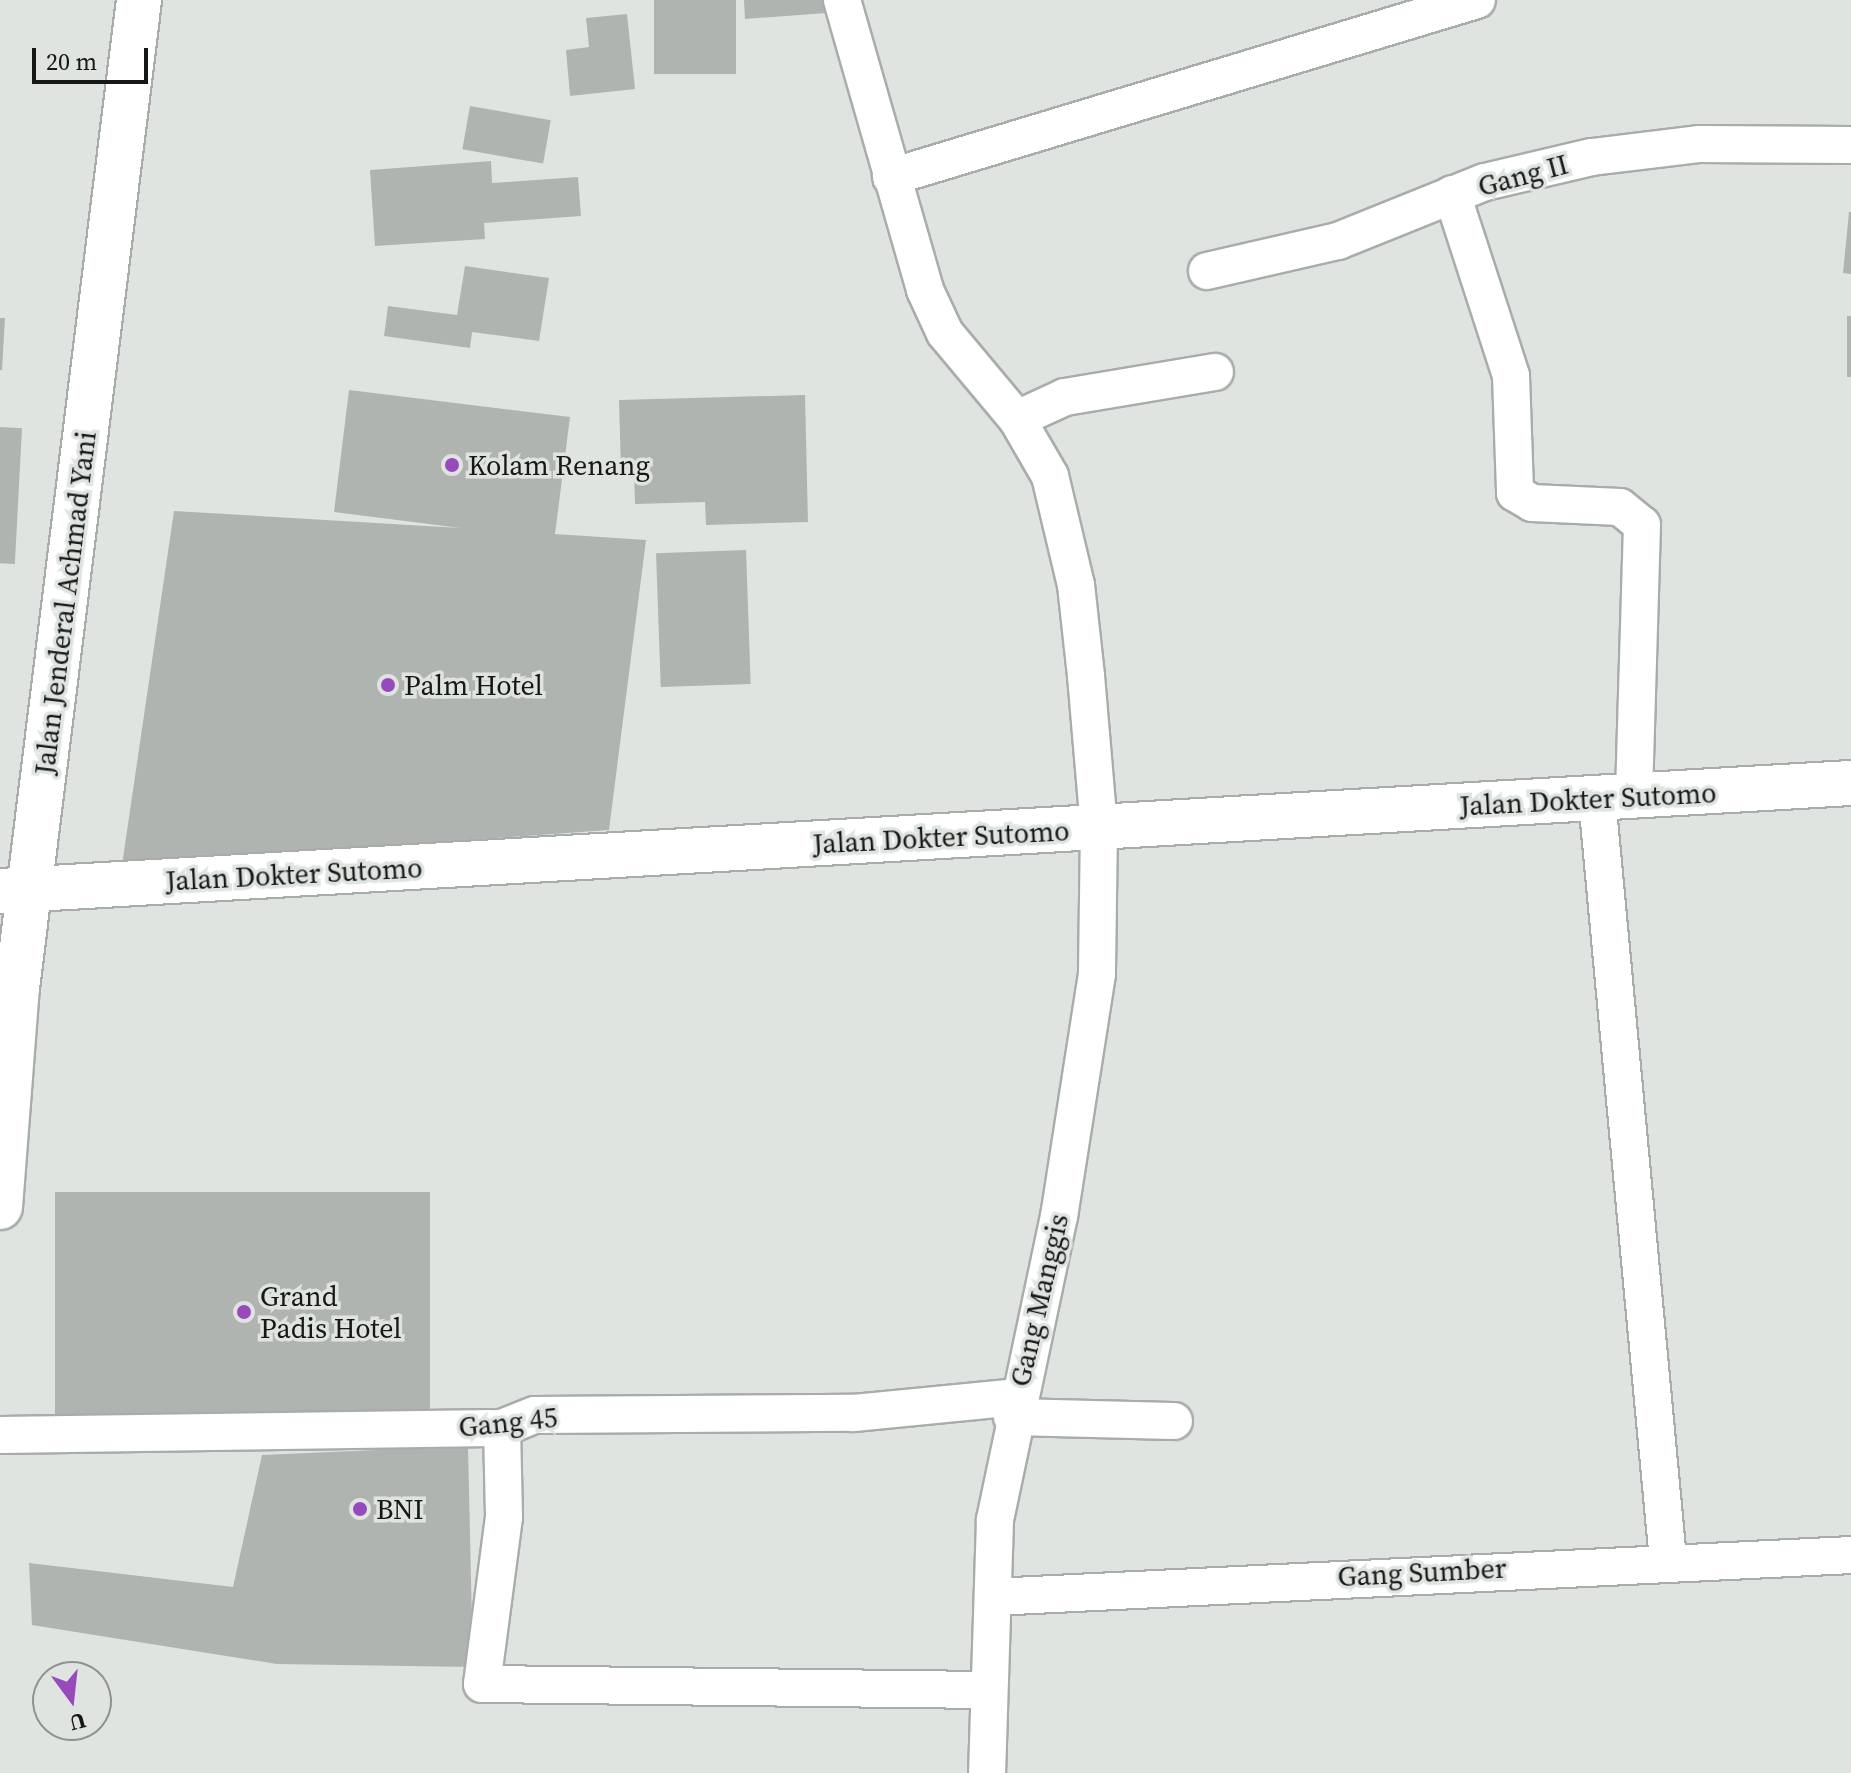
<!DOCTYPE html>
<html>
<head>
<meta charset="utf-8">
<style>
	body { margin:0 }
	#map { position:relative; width:1851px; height:1773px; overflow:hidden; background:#dfe4e1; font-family:"Source Serif 4",serif }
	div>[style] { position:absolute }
	.building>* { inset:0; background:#afb4b1; transform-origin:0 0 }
	.roads { filter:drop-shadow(2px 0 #a8adab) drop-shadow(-2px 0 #a8adab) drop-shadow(0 2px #a8adab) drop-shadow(0 -2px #a8adab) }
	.street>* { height:36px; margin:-18px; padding:0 18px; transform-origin:18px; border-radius:18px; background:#fff }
	.secondary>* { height:44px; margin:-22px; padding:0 22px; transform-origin:22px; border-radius:22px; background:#fff }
	.primary>* { height:44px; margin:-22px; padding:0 22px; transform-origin:22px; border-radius:22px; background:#fff }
	.dots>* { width:22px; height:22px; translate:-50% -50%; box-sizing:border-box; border:4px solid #dfe4e1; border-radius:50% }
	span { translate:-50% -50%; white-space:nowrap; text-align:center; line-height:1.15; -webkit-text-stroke:7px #dfe4e1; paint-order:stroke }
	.street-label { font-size:28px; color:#161817 }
	.poi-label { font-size:28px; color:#161817 }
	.left { translate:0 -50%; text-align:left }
	.north { position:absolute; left:32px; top:1661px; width:80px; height:80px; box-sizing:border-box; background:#dfe4e1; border:2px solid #8f9290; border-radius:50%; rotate:165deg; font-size:22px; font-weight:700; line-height:32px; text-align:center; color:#161817 }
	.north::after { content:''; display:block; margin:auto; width:28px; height:36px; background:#974abb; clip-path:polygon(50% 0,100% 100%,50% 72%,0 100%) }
	.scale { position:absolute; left:32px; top:48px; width:116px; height:36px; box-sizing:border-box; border:4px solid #161817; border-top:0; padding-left:10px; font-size:24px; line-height:28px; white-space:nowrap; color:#161817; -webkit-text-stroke:6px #dfe4e1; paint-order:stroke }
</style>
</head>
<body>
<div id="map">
	<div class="building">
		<div style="left:654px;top:0;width:82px;height:74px"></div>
		<div style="clip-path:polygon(744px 0,826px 0,827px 13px,745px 19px)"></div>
		<div style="clip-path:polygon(627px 14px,635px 89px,570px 96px,566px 50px,589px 47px,586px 18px)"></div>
		<div style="left:470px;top:106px;width:82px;height:44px;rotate:10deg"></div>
		<div style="clip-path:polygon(491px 161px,492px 183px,578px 177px,581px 216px,484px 223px,485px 239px,375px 246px,370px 170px)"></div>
		<div style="clip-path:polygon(1849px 212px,1851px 212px,1851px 274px,1843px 273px)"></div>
		<div style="clip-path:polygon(465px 266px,549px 278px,539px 341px,472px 332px,470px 348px,384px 336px,388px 306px,457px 315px)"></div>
		<div style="left:1847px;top:316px;width:4px;height:61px"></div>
		<div style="clip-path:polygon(0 318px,5px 318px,2px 370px,0 370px)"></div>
		<div style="clip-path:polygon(349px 390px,570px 417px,555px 534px,646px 540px,609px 830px,122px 865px,174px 511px,460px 528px,334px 512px)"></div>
		<div style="clip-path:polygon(805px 395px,808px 522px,706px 525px,705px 502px,635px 504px,634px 474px,621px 471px,619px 400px)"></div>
		<div style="left:0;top:427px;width:22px;height:136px;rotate:3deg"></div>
		<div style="left:746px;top:550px;width:134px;height:90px;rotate:88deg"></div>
		<div style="left:55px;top:1192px;width:375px;height:244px"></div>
		<div style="clip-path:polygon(468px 1446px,473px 1667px,277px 1664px,32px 1625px,29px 1563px,233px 1587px,262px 1455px)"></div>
	</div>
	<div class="roads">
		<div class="street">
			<div style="left:842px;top:0;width:302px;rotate:74deg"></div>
			<div style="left:925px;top:290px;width:47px;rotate:65.1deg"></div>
			<div style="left:945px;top:333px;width:112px;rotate:50.1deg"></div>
			<div style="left:1017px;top:419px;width:66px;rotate:59.9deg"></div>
			<div style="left:1050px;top:476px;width:112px;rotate:76.6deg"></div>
			<div style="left:1076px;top:585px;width:92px;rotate:83.7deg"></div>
			<div style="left:1086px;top:676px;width:152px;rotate:85.1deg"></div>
			<div style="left:1099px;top:827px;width:147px;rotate:90.8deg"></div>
			<div style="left:1097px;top:974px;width:245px;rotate:98.9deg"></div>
			<div style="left:1059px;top:1216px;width:311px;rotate:101.9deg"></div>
			<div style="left:995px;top:1520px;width:253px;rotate:91.8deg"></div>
			<div style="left:891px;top:177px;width:612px;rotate:-16.81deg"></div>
			<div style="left:1452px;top:194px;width:191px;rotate:72deg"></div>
			<div style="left:1511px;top:376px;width:117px;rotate:88deg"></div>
			<div style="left:1515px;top:493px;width:20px;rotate:30deg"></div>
			<div style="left:1532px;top:503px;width:88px;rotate:2.6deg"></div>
			<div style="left:1620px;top:507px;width:28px;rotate:39deg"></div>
			<div style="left:1642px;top:525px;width:271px;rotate:91.7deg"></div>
			<div style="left:1207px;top:271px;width:134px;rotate:-12.9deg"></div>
			<div style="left:1338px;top:241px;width:158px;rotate:-21.9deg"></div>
			<div style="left:1485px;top:182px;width:110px;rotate:-13.2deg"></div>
			<div style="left:1592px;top:157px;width:109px;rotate:-6.9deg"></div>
			<div style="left:1700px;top:144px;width:151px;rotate:0.4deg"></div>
			<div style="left:1017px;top:419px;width:53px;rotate:-24.6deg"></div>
			<div style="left:1065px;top:397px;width:152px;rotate:-9.5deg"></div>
			<div style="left:1597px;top:799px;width:764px;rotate:84.67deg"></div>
			<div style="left:1012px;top:1417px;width:162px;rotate:1.4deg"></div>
			<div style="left:502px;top:1428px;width:89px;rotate:88.7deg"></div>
			<div style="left:504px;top:1517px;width:168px;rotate:97.5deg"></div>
			<div style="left:482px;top:1684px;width:507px;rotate:0.68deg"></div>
			<div style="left:0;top:1435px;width:502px;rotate:-0.8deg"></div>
			<div style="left:502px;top:1428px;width:35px;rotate:-22deg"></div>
			<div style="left:535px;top:1415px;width:319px;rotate:-0.4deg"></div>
			<div style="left:854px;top:1413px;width:163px;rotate:-5.6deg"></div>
			<div style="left:993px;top:1597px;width:859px;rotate:-2.8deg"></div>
		</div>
		<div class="secondary">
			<div style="left:0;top:891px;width:1854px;rotate:-3.34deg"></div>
		</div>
		<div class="primary">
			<div style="left:0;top:1207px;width:220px;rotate:-85.6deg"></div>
			<div style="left:17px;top:988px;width:996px;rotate:-82.96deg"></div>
		</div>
	</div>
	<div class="dots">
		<div style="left:452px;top:465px;background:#974abb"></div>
		<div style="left:388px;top:685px;background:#974abb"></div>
		<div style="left:244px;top:1312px;background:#974abb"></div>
		<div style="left:360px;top:1509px;background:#974abb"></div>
	</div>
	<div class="street-label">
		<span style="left:1523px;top:175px;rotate:-15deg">Gang II</span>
		<span style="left:65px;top:603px;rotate:-83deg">Jalan Jenderal Achmad Yani</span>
		<span style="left:1588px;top:799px;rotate:-3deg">Jalan Dokter Sutomo</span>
		<span style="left:941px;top:837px;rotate:-3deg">Jalan Dokter Sutomo</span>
		<span style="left:294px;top:874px;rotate:-3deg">Jalan Dokter Sutomo</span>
		<span style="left:1039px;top:1300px;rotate:-77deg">Gang Manggis</span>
		<span style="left:508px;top:1422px;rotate:-6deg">Gang 45</span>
		<span style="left:1422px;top:1572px;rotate:-3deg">Gang Sumber</span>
	</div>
	<div class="poi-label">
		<span class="left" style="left:468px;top:465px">Kolam Renang</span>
		<span class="left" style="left:404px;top:685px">Palm Hotel</span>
		<span class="left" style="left:260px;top:1312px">Grand<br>Padis Hotel</span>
		<span class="left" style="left:376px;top:1509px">BNI</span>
	</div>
	<div class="north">U</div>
	<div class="scale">20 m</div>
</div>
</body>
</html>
